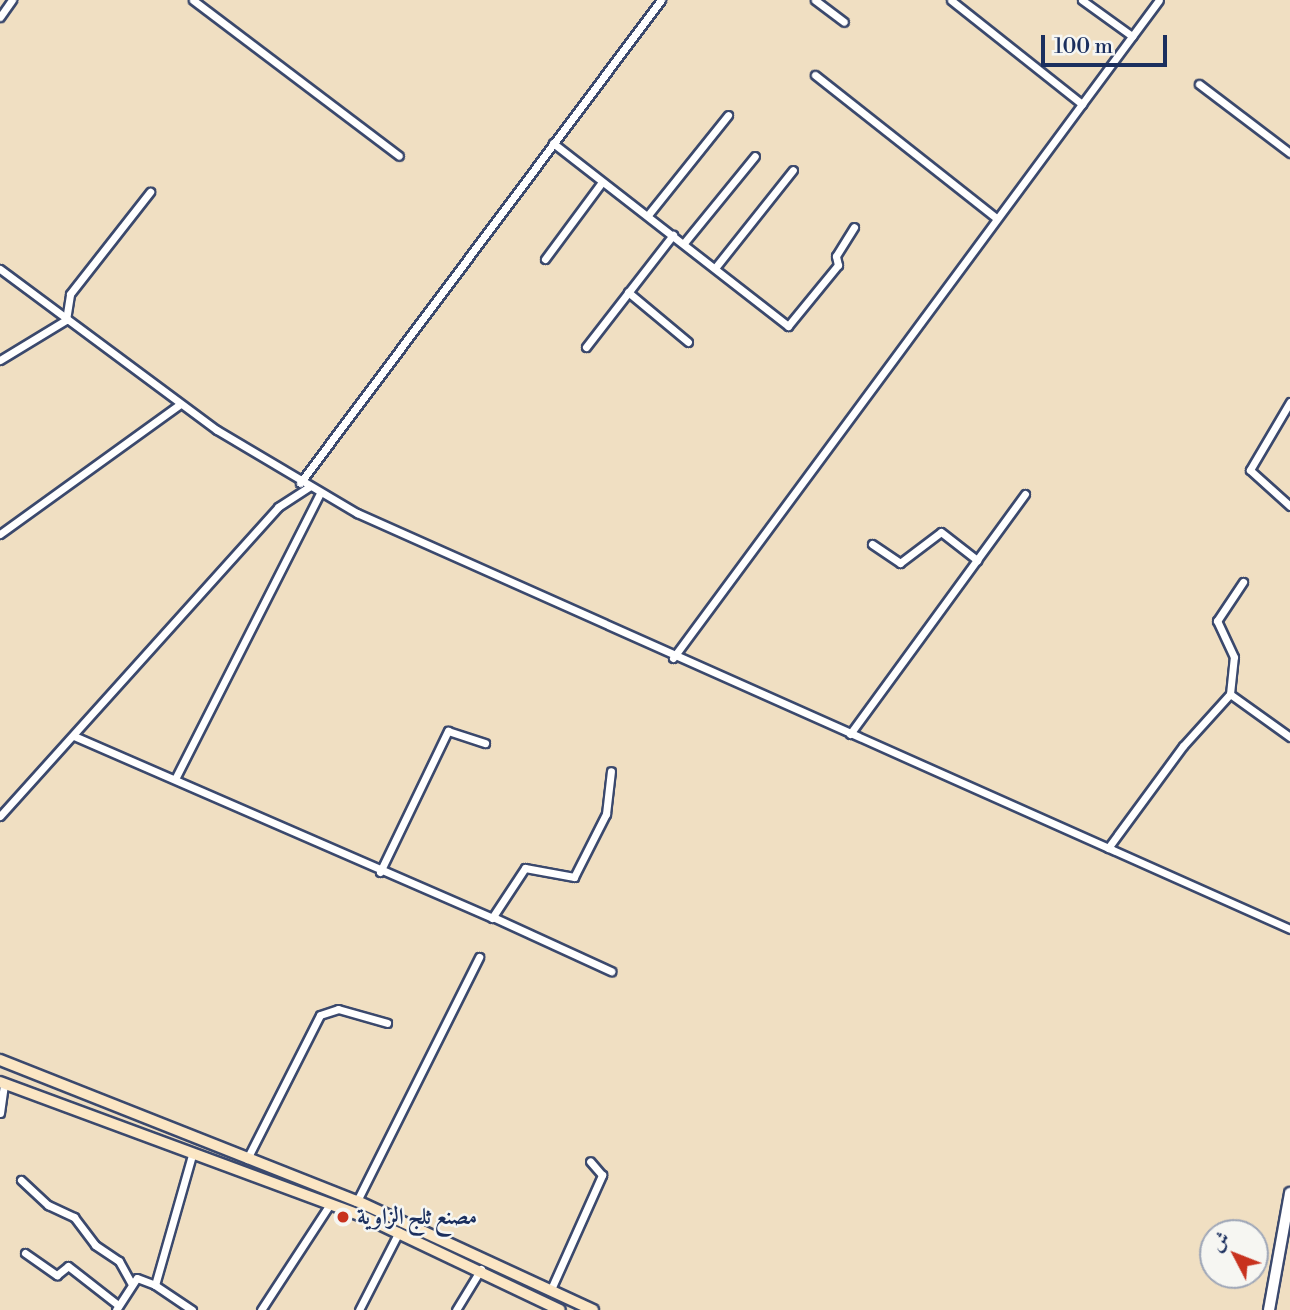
<!DOCTYPE html>
<html>
<head>
<meta charset="utf-8">
<style>
	body { margin:0 }
	#map { position:relative; width:1290px; height:1310px; overflow:hidden; background:#f0dfc2; font-family:"Libre Bodoni",Amiri,serif }
	div>[style] { position:absolute }
	.roads { filter:drop-shadow(2px 0 #3b496d) drop-shadow(-2px 0 #3b496d) drop-shadow(0 2px #3b496d) drop-shadow(0 -2px #3b496d) }
	.minor>* { height:7px; margin:-3.5px; padding:0 3.5px; transform-origin:3.5px; border-radius:3.5px; background:#fff }
	.tertiary>* { height:10px; margin:-5px; padding:0 5px; transform-origin:5px; border-radius:5px; background:#fff }
	.secondary>* { height:10px; margin:-5px; padding:0 5px; transform-origin:5px; border-radius:5px; background:#fbe6c4 }
	.dots>* { width:19px; height:19px; translate:-50% -50%; box-sizing:border-box; border:4px solid #f6f6f2; border-radius:50% }
	span { translate:-50% -50%; white-space:nowrap; text-align:center; line-height:1.15; -webkit-text-stroke:5px #f6f6f2; paint-order:stroke }
	.poi-label { font-size:23px; color:#1b2f5e; font-weight:700 }
	.left { translate:0 -50%; text-align:left }
	.north { position:absolute; left:1199px; top:1219px; width:70px; height:70px; box-sizing:border-box; background:#f6f6f2; border:2px solid #9ea6b7; border-radius:50%; rotate:312deg; font-size:19px; font-weight:700; line-height:28px; text-align:center; color:#1b2f5e }
	.north::after { content:''; display:block; margin:auto; width:24px; height:32px; background:#c8321e; clip-path:polygon(50% 0,100% 100%,50% 72%,0 100%) }
	.scale { position:absolute; left:1041px; top:35px; width:126px; height:32px; box-sizing:border-box; border:4px solid #1b2f5e; border-top:0; padding-left:9px; font-size:21px; line-height:24px; white-space:nowrap; color:#1b2f5e; -webkit-text-stroke:5px #f6f6f2; paint-order:stroke }
</style>
</head>
<body>
<div id="map">
	<div class="roads">
		<div class="minor">
			<div style="left:193px;top:0;width:258px;rotate:37.1deg"></div>
			<div style="left:815px;top:0;width:36px;rotate:37deg"></div>
			<div style="left:1082px;top:0;width:62px;rotate:35.8deg"></div>
			<div style="left:0;top:17px;width:21px;rotate:-55deg"></div>
			<div style="left:815px;top:75px;width:229px;rotate:38.3deg"></div>
			<div style="left:1199px;top:84px;width:114px;rotate:37.2deg"></div>
			<div style="left:1082px;top:104px;width:129px;rotate:-53.5deg"></div>
			<div style="left:553px;top:143px;width:298px;rotate:37.9deg"></div>
			<div style="left:788px;top:326px;width:79px;rotate:-50.7deg"></div>
			<div style="left:838px;top:265px;width:9px;rotate:-103deg"></div>
			<div style="left:836px;top:256px;width:34px;rotate:-58deg"></div>
			<div style="left:648px;top:215px;width:128px;rotate:-51.3deg"></div>
			<div style="left:684px;top:243px;width:112px;rotate:-50.8deg"></div>
			<div style="left:545px;top:259px;width:96px;rotate:-53.5deg"></div>
			<div style="left:715px;top:268px;width:125px;rotate:-51.5deg"></div>
			<div style="left:0;top:269px;width:270px;rotate:36.6deg"></div>
			<div style="left:217px;top:430px;width:163px;rotate:30.7deg"></div>
			<div style="left:357px;top:513px;width:1022px;rotate:24.03deg"></div>
			<div style="left:628px;top:292px;width:78px;rotate:39.8deg"></div>
			<div style="left:586px;top:347px;width:142px;rotate:-52.2deg"></div>
			<div style="left:0;top:360px;width:77px;rotate:-31.2deg"></div>
			<div style="left:66px;top:320px;width:26px;rotate:-81deg"></div>
			<div style="left:70px;top:294px;width:130px;rotate:-51.9deg"></div>
			<div style="left:1290px;top:402px;width:79px;rotate:120.5deg"></div>
			<div style="left:1250px;top:470px;width:54px;rotate:42deg"></div>
			<div style="left:300px;top:483px;width:603px;rotate:-53.23deg"></div>
			<div style="left:0;top:534px;width:222px;rotate:-35.8deg"></div>
			<div style="left:872px;top:544px;width:34px;rotate:34deg"></div>
			<div style="left:900px;top:563px;width:51px;rotate:-37.1deg"></div>
			<div style="left:941px;top:532px;width:46px;rotate:37.9deg"></div>
			<div style="left:673px;top:658px;width:689px;rotate:-53.56deg"></div>
			<div style="left:1082px;top:104px;width:167px;rotate:-141.6deg"></div>
			<div style="left:1230px;top:694px;width:37px;rotate:-84deg"></div>
			<div style="left:1234px;top:657px;width:40px;rotate:-115deg"></div>
			<div style="left:1217px;top:621px;width:47px;rotate:-56.3deg"></div>
			<div style="left:850px;top:734px;width:297px;rotate:-53.9deg"></div>
			<div style="left:74px;top:736px;width:456px;rotate:23.5deg"></div>
			<div style="left:492px;top:918px;width:60px;rotate:-56.6deg"></div>
			<div style="left:525px;top:868px;width:50px;rotate:10.4deg"></div>
			<div style="left:574px;top:877px;width:71px;rotate:-63.1deg"></div>
			<div style="left:606px;top:814px;width:43px;rotate:-83.4deg"></div>
			<div style="left:175px;top:779px;width:321px;rotate:-63.1deg"></div>
			<div style="left:0;top:816px;width:416px;rotate:-48deg"></div>
			<div style="left:278px;top:507px;width:37px;rotate:-33deg"></div>
			<div style="left:1108px;top:848px;width:127px;rotate:-53.7deg"></div>
			<div style="left:1183px;top:746px;width:70px;rotate:-47.9deg"></div>
			<div style="left:1230px;top:694px;width:74px;rotate:35.6deg"></div>
			<div style="left:380px;top:872px;width:157px;rotate:-64.3deg"></div>
			<div style="left:448px;top:731px;width:39px;rotate:18deg"></div>
			<div style="left:495px;top:918px;width:128px;rotate:24.6deg"></div>
			<div style="left:0;top:1113px;width:30px;rotate:-82deg"></div>
			<div style="left:247px;top:1159px;width:161px;rotate:-63.1deg"></div>
			<div style="left:320px;top:1015px;width:19px;rotate:-18deg"></div>
			<div style="left:338px;top:1009px;width:51px;rotate:15.9deg"></div>
			<div style="left:21px;top:1180px;width:37px;rotate:43deg"></div>
			<div style="left:48px;top:1205px;width:29px;rotate:25deg"></div>
			<div style="left:74px;top:1217px;width:35px;rotate:53deg"></div>
			<div style="left:95px;top:1245px;width:29px;rotate:34deg"></div>
			<div style="left:119px;top:1261px;width:25px;rotate:61deg"></div>
			<div style="left:357px;top:1201px;width:273px;rotate:-63.4deg"></div>
			<div style="left:25px;top:1253px;width:39px;rotate:35deg"></div>
			<div style="left:57px;top:1275px;width:14px;rotate:-39deg"></div>
			<div style="left:68px;top:1266px;width:63px;rotate:38deg"></div>
			<div style="left:552px;top:1287px;width:123px;rotate:-65.9deg"></div>
			<div style="left:602px;top:1175px;width:18px;rotate:-131deg"></div>
			<div style="left:116px;top:1310px;width:38px;rotate:-57deg"></div>
			<div style="left:137px;top:1278px;width:19px;rotate:21deg"></div>
			<div style="left:192px;top:1310px;width:45px;rotate:-146deg"></div>
			<div style="left:155px;top:1285px;width:138px;rotate:-74.1deg"></div>
			<div style="left:261px;top:1310px;width:126px;rotate:-56.9deg"></div>
			<div style="left:359px;top:1310px;width:88px;rotate:-62.9deg"></div>
			<div style="left:456px;top:1310px;width:48px;rotate:-58.6deg"></div>
		</div>
		<div class="tertiary">
			<div style="left:1269px;top:1310px;width:119px;rotate:-79.8deg"></div>
		</div>
		<div class="secondary">
			<div style="left:0;top:1060px;width:384px;rotate:21.6deg"></div>
			<div style="left:357px;top:1201px;width:260px;rotate:24.8deg"></div>
			<div style="left:0;top:1082px;width:384px;rotate:20.3deg"></div>
			<div style="left:360px;top:1215px;width:221px;rotate:25.4deg"></div>
		</div>
	</div>
	<div class="dots">
		<div style="left:343px;top:1217px;background:#c8321e"></div>
	</div>
	<div class="poi-label">
		<span class="left" style="left:357px;top:1217px">مصنع ثلج الزاوية</span>
	</div>
	<div class="north">ش</div>
	<div class="scale">100 m</div>
</div>
</body>
</html>
